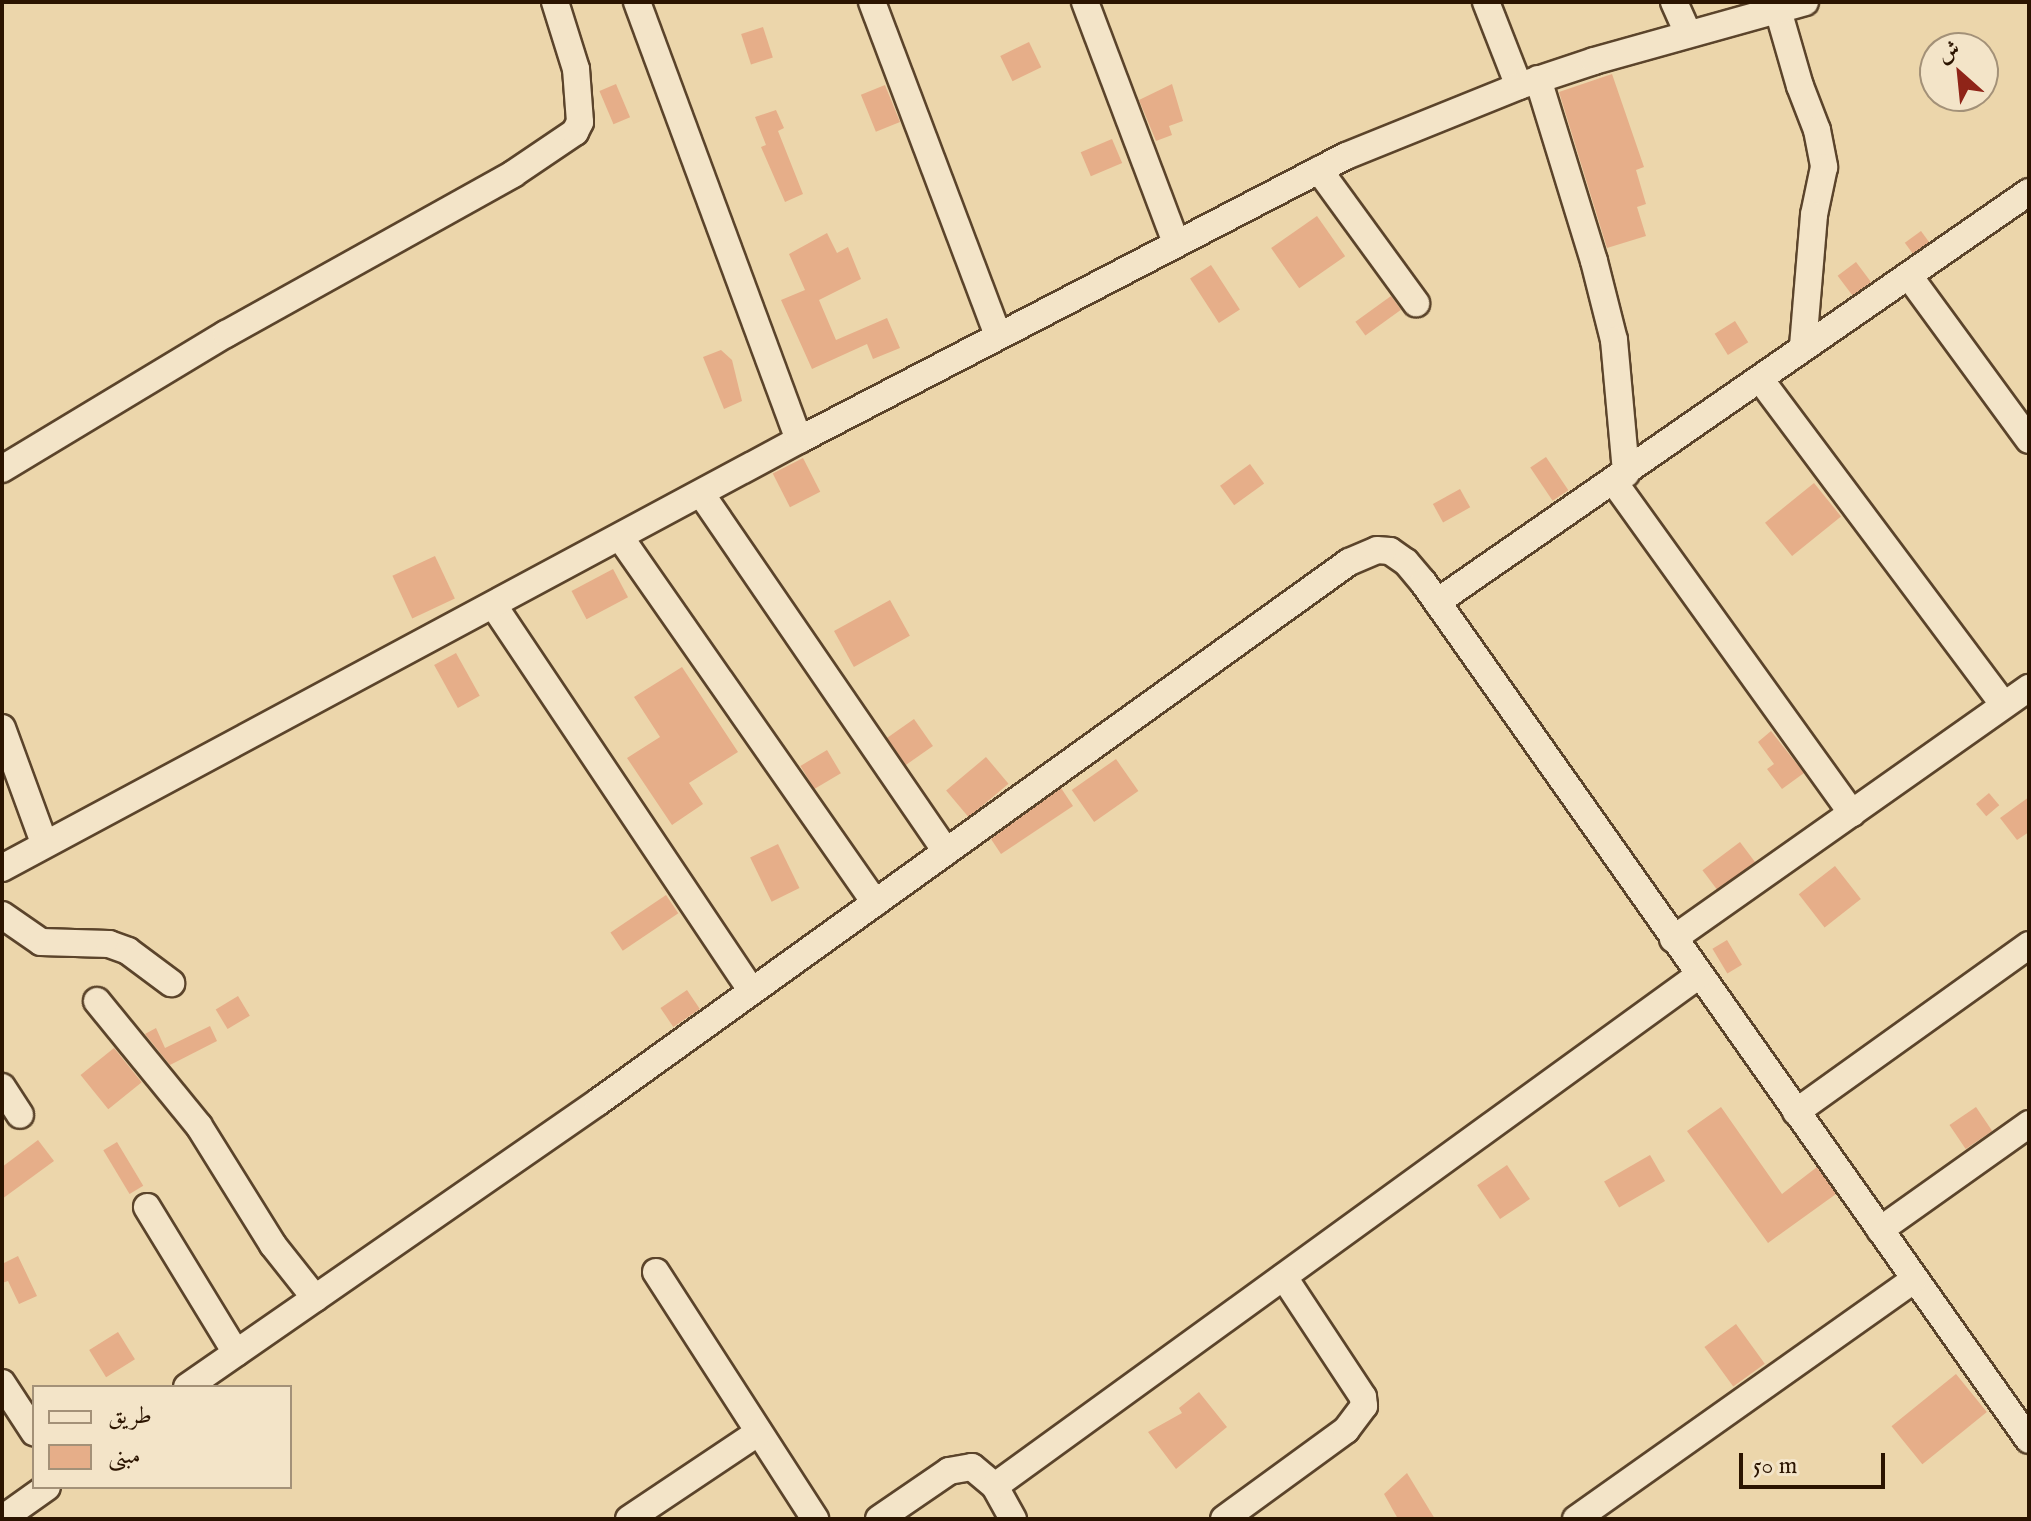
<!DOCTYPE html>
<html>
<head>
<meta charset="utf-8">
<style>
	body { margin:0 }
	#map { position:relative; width:2031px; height:1521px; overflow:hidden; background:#ecd6ab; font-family:"IM FELL English",Amiri,serif }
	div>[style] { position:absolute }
	.building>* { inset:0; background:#e6ae89; transform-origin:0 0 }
	.roads { filter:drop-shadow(2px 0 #5b442b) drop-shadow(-2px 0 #5b442b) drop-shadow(0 2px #5b442b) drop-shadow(0 -2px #5b442b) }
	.minor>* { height:26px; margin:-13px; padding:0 13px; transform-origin:13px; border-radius:13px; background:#f3e4c8 }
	span { translate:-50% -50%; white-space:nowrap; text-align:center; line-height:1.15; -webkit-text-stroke:8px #f3e4c8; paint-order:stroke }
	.frame { position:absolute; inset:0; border:4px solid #2b1400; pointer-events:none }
	.legend { position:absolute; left:32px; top:1385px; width:260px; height:104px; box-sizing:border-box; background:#f3e4c8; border:2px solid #a39178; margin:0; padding:10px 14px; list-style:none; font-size:24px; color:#2b1400 }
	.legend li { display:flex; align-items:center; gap:16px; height:40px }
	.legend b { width:40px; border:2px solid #a39178 }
	.north { position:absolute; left:1919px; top:32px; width:80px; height:80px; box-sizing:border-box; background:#f3e4c8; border:2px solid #a39178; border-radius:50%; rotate:333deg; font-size:22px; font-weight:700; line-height:32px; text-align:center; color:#2b1400 }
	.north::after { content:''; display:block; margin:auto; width:28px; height:36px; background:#8f2418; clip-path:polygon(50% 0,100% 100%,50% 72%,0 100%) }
	.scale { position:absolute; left:1739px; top:1453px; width:146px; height:36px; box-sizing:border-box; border:4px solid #2b1400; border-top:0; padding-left:10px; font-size:24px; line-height:28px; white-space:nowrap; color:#2b1400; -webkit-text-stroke:6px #f3e4c8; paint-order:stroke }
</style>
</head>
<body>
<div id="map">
	<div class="building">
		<div style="left:763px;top:27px;width:32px;height:23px;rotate:72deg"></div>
		<div style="left:1029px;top:42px;width:28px;height:32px;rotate:64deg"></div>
		<div style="clip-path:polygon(1612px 74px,1644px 167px,1636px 170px,1646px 204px,1637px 207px,1646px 236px,1607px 248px,1559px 92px)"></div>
		<div style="left:616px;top:84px;width:36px;height:18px;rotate:67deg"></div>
		<div style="clip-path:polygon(1172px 84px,1183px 121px,1169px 126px,1172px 135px,1156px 141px,1139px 100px)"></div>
		<div style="left:885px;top:85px;width:40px;height:26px;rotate:68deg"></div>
		<div style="clip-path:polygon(776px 110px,784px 128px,778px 131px,803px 194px,785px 202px,761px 147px,766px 145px,755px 117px)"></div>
		<div style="left:1112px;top:139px;width:26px;height:34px;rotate:67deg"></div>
		<div style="left:1317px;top:216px;width:49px;height:56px;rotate:55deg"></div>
		<div style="left:1921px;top:231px;width:14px;height:20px;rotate:54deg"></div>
		<div style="clip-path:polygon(827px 233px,837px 253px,848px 247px,861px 279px,819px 300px,836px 340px,887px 318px,900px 348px,873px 359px,867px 344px,812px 369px,781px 300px,805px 290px,789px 254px)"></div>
		<div style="left:1856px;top:262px;width:25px;height:23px;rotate:53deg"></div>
		<div style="left:1211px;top:265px;width:53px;height:25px;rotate:57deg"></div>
		<div style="left:1391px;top:296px;width:17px;height:44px;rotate:54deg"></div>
		<div style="left:1735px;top:321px;width:25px;height:24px;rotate:58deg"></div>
		<div style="clip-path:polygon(721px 350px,732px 360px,742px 401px,724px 409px,703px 357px)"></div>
		<div style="left:1546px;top:457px;width:40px;height:19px;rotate:56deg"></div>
		<div style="left:803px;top:458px;width:38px;height:34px;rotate:63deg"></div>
		<div style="left:1250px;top:464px;width:24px;height:37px;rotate:54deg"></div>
		<div style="left:1814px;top:483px;width:43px;height:63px;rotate:51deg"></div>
		<div style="left:1460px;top:489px;width:21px;height:31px;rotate:61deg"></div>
		<div style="left:435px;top:556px;width:47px;height:47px;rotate:65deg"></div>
		<div style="left:613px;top:569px;width:32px;height:47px;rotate:62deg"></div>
		<div style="left:890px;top:600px;width:41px;height:64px;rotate:61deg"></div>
		<div style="left:456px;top:653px;width:49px;height:25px;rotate:61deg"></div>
		<div style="clip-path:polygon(682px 667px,738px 752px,689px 783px,703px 804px,672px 825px,627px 758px,660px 737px,634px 697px)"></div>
		<div style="left:914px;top:719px;width:33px;height:33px;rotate:55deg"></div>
		<div style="clip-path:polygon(1771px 731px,1804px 773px,1782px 789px,1767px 769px,1774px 764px,1758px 742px)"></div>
		<div style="left:827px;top:750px;width:27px;height:31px;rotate:59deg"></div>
		<div style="left:986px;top:757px;width:35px;height:52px;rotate:50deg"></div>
		<div style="left:1116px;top:759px;width:39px;height:54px;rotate:55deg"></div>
		<div style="clip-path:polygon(1061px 788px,1073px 806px,1001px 854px,991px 839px)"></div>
		<div style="left:1989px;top:793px;width:16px;height:17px;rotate:50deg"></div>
		<div style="clip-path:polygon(2029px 797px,2029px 832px,2017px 840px,2000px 818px)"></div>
		<div style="left:1740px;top:842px;width:25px;height:47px;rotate:53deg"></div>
		<div style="left:778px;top:844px;width:49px;height:31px;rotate:64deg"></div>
		<div style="left:1835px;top:866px;width:42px;height:46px;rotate:52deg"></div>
		<div style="left:666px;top:895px;width:22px;height:67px;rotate:56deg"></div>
		<div style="left:1727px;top:940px;width:29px;height:17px;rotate:59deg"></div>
		<div style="left:687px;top:990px;width:23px;height:32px;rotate:56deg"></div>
		<div style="left:238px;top:996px;width:23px;height:26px;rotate:59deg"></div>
		<div style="clip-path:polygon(210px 1026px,217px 1041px,170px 1065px,145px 1034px,156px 1028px,165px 1048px)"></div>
		<div style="left:114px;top:1048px;width:44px;height:43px;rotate:51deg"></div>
		<div style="clip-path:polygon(1721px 1107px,1782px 1194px,1817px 1167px,1836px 1194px,1768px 1243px,1687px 1131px)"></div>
		<div style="left:1976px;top:1107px;width:29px;height:32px;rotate:56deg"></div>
		<div style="clip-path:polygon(38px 1140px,54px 1161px,2px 1199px,2px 1167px)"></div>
		<div style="left:117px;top:1142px;width:51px;height:16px;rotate:59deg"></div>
		<div style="left:1650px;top:1155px;width:30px;height:53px;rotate:60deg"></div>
		<div style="left:1507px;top:1165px;width:41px;height:36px;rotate:56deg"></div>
		<div style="clip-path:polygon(18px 1256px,37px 1296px,19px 1304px,8px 1281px,2px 1283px,2px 1264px)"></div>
		<div style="left:1736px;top:1324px;width:49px;height:39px;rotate:54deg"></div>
		<div style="left:118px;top:1332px;width:32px;height:34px;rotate:58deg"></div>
		<div style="left:1956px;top:1374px;width:49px;height:83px;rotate:51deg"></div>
		<div style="clip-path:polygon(1199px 1392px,1227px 1427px,1176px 1469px,1148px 1432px,1182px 1413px,1179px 1408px)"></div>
		<div style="clip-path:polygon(1407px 1473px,1435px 1519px,1398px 1519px,1384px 1494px)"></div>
	</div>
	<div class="roads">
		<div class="minor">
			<div style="left:637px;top:2px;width:467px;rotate:69.7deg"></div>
			<div style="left:872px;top:2px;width:356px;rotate:69.3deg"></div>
			<div style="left:1085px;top:2px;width:258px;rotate:69.3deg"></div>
			<div style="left:1486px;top:2px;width:90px;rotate:68.6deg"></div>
			<div style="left:1674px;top:2px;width:34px;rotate:66deg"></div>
			<div style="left:1778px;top:10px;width:79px;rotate:73.9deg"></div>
			<div style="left:1800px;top:86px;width:47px;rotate:68.9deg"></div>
			<div style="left:1817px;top:130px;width:38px;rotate:79deg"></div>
			<div style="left:1824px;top:167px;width:49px;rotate:101.8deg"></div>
			<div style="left:1814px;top:215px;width:131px;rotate:94.8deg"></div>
			<div style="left:1538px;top:79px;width:190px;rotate:72.9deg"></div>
			<div style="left:1594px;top:261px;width:81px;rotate:75.8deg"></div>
			<div style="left:1614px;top:340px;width:134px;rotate:84.8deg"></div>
			<div style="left:1319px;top:170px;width:165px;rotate:53.9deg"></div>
			<div style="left:1909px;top:276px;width:203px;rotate:53.8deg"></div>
			<div style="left:1760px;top:379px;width:407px;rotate:53.2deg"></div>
			<div style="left:2px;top:469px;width:262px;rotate:-31.1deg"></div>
			<div style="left:226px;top:334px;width:329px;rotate:-29.1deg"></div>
			<div style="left:513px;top:174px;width:75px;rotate:-34.1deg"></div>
			<div style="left:575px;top:132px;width:11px;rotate:-63deg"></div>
			<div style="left:580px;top:122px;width:53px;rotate:-94.3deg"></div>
			<div style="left:576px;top:69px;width:70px;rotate:-107.4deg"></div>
			<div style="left:1614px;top:482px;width:408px;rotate:54.3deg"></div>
			<div style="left:702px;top:495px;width:432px;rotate:55.6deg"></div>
			<div style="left:620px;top:537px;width:446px;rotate:55.1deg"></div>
			<div style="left:1437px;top:602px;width:720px;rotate:-34.71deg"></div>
			<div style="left:494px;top:606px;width:463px;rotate:56.2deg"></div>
			<div style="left:2px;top:728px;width:122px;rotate:69.9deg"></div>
			<div style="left:2px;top:868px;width:905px;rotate:-28.24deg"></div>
			<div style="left:799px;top:440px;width:616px;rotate:-27.44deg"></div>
			<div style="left:1346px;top:156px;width:187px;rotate:-22deg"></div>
			<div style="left:1519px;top:86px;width:79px;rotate:-18.4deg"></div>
			<div style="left:1594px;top:61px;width:219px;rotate:-15.6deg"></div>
			<div style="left:2px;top:915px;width:47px;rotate:34.7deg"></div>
			<div style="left:41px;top:942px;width:68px;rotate:1.7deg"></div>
			<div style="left:109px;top:944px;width:20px;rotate:20deg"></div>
			<div style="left:128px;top:951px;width:54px;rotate:36.7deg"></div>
			<div style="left:1673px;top:939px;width:436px;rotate:-35.2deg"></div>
			<div style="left:97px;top:1001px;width:161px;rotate:50.8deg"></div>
			<div style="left:199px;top:1126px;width:140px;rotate:58.1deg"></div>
			<div style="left:273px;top:1245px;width:68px;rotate:51.6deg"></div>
			<div style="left:2px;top:1087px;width:33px;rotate:57deg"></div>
			<div style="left:1796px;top:1112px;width:287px;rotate:-35.6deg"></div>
			<div style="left:147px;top:1207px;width:171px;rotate:58.6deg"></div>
			<div style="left:1880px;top:1230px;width:183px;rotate:-35.4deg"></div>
			<div style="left:656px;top:1272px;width:294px;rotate:57.2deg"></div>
			<div style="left:2px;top:1383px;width:59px;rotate:56.9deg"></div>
			<div style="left:187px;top:1387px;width:500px;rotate:-34.74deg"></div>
			<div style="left:598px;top:1102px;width:925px;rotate:-35.72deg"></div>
			<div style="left:1349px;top:562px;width:30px;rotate:-23deg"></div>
			<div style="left:1377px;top:550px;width:13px;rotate:4deg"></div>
			<div style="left:1390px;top:551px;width:19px;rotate:35deg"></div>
			<div style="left:1406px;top:562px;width:26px;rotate:50deg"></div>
			<div style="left:1423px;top:582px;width:1050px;rotate:54.77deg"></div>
			<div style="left:2px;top:1519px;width:55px;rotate:-35.4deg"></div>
			<div style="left:629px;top:1519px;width:156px;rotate:-33.8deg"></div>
			<div style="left:879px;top:1519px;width:85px;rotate:-34.4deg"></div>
			<div style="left:949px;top:1471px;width:23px;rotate:-10deg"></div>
			<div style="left:972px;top:1467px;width:30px;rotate:40deg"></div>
			<div style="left:1013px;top:1519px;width:38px;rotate:-119deg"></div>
			<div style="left:995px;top:1486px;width:870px;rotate:-35.97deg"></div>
			<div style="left:1224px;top:1519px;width:151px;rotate:-36.1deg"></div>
			<div style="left:1346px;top:1430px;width:30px;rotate:-53deg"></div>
			<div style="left:1364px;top:1406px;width:9px;rotate:-96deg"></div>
			<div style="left:1363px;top:1397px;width:144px;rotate:-123.4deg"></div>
			<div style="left:1576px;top:1519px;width:414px;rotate:-35.3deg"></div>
		</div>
	</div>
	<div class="frame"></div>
	<ul class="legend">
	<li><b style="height:10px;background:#f3e4c8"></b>طريق</li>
	<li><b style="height:22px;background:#e6ae89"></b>مبنى</li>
	</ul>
	<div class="north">ش</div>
	<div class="scale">50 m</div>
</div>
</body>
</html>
